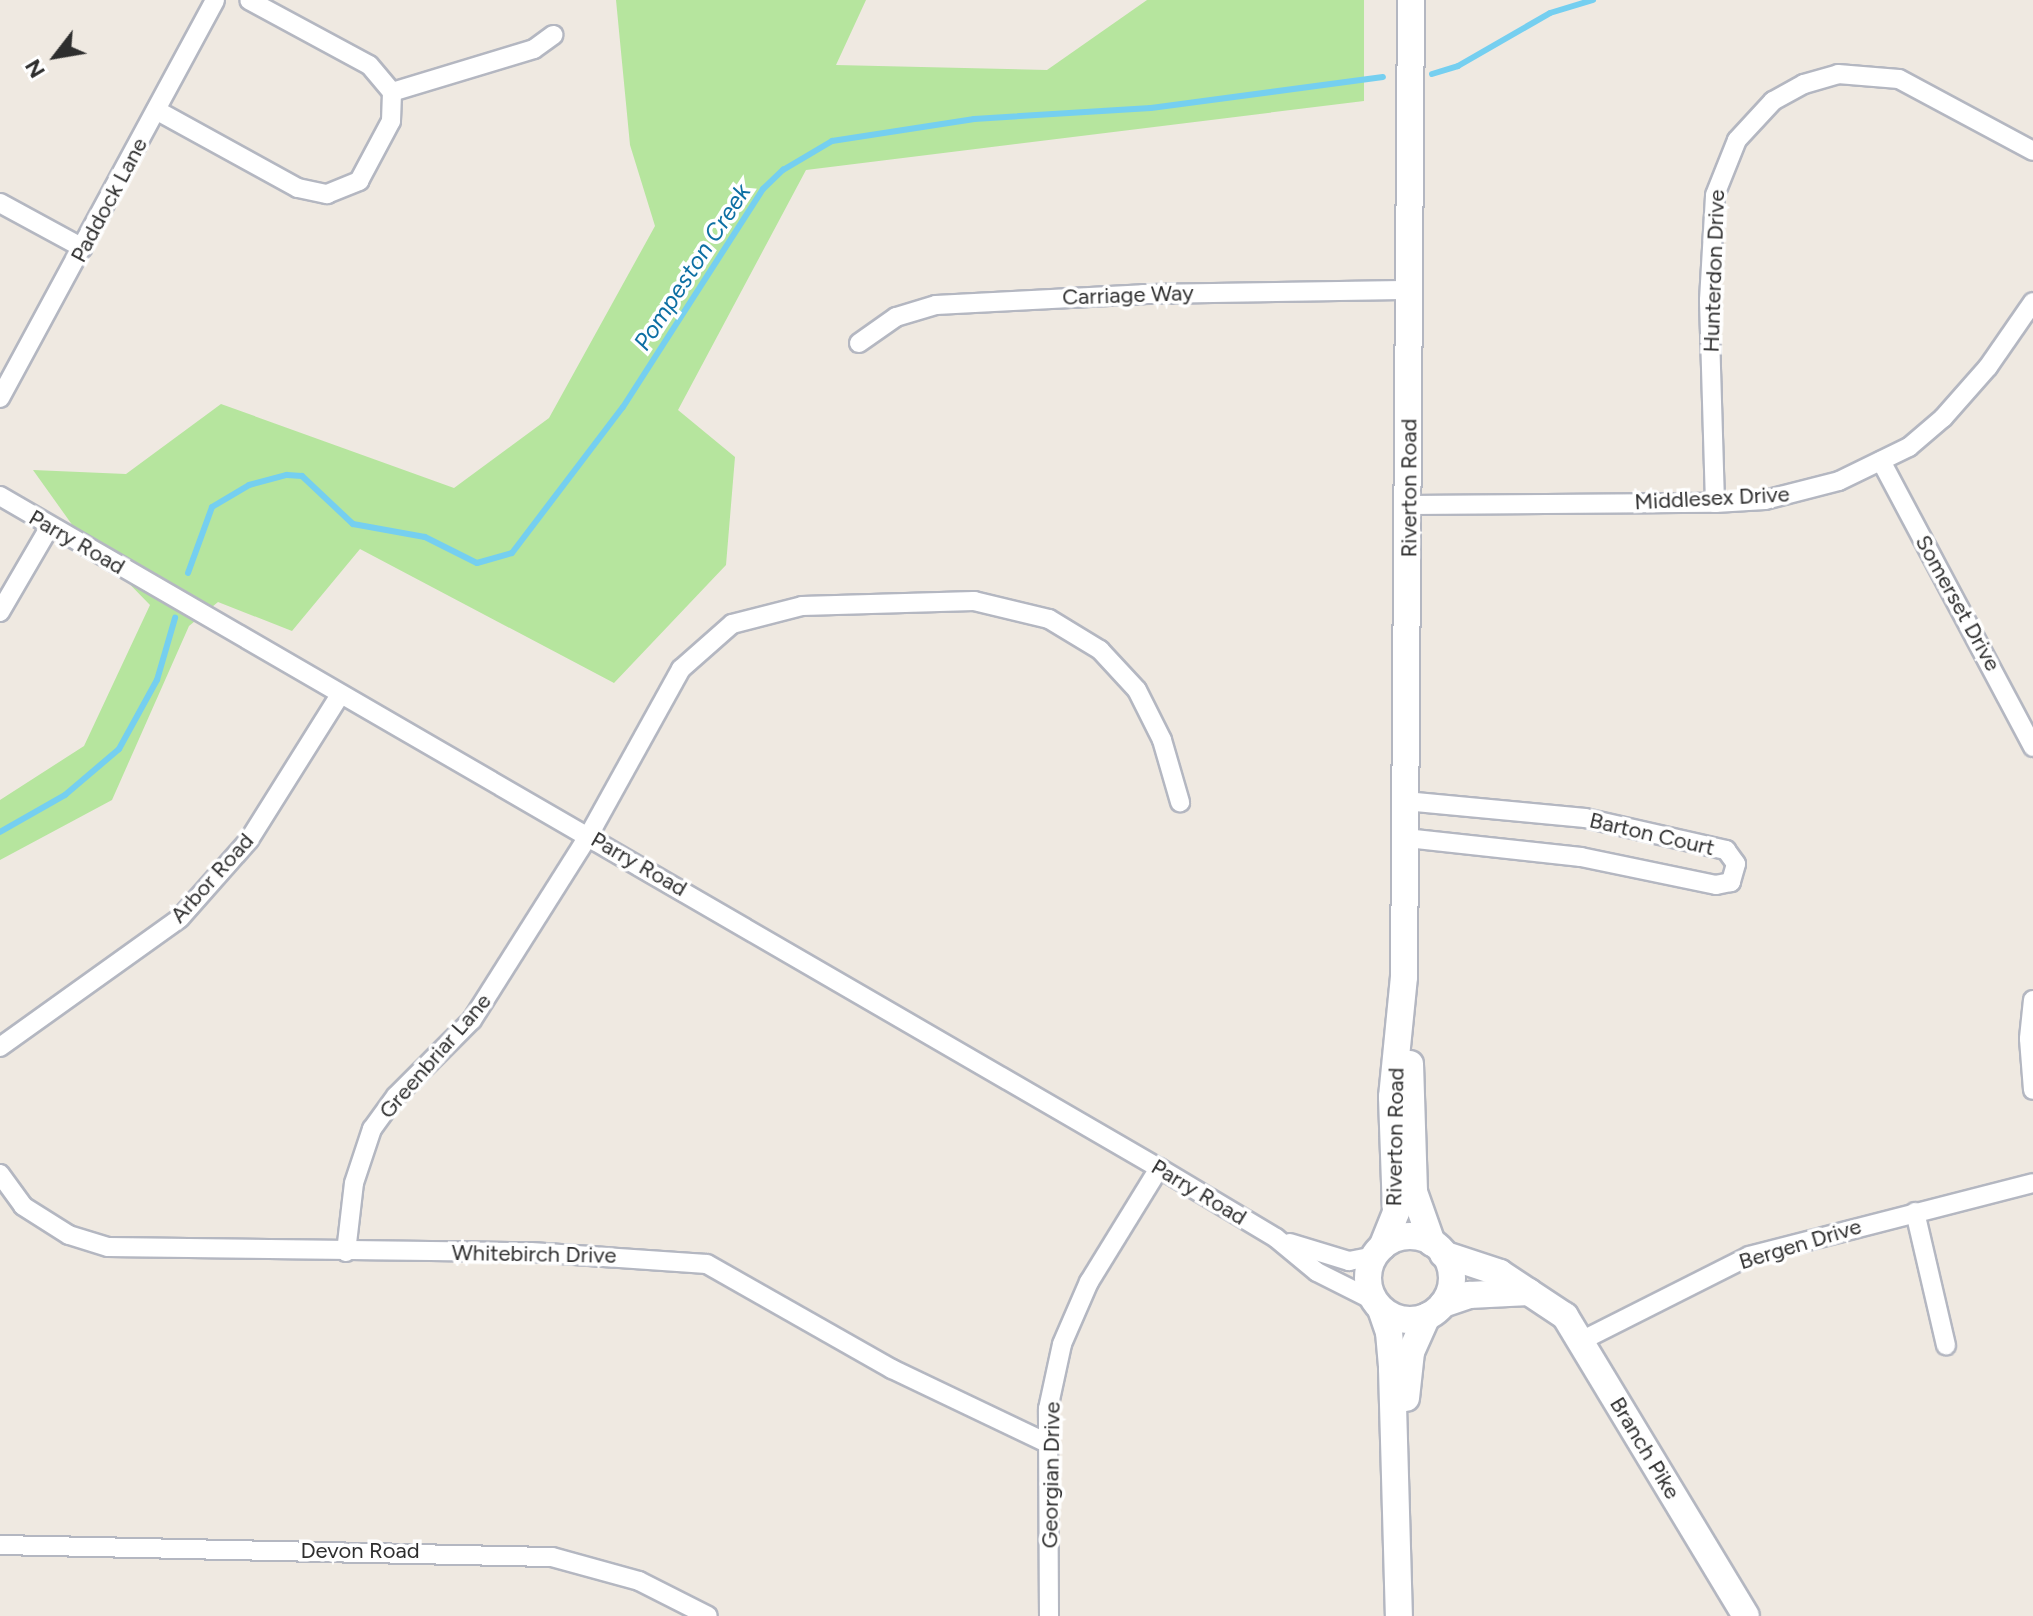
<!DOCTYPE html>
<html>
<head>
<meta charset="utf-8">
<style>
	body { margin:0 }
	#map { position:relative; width:2033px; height:1616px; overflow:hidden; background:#efe9e1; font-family:Figtree,sans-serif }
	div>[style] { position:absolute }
	.green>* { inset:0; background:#b6e59e }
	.stream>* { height:6px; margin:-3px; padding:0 3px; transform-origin:3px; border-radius:3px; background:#75cff0 }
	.roads { filter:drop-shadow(2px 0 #b4b7c1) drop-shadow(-2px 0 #b4b7c1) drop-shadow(0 2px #b4b7c1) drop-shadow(0 -2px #b4b7c1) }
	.street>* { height:18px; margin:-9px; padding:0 9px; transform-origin:9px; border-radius:9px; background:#fff }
	.secondary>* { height:26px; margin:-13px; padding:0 13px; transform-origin:13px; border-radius:13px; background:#fff }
	.secondary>.ring { margin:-13px; padding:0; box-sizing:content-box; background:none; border:26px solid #fff; border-radius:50% }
	span { translate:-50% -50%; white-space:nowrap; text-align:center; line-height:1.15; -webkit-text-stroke:7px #fff; paint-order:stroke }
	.street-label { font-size:22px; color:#2e2e2e }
	.water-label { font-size:24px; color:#0d6fa3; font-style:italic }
	.north { position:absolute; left:16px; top:16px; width:80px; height:80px; -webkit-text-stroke:6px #fff; paint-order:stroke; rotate:239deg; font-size:22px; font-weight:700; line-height:32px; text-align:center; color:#2e2e2e }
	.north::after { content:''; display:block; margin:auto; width:28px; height:36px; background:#2e2e2e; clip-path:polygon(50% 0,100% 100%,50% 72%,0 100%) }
</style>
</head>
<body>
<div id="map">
	<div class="green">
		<div style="clip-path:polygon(616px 0,866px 0,836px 65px,1047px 70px,1147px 0,1364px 0,1364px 101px,806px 170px,678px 410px,735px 457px,726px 565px,614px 683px,360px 549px,292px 631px,218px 602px,189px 626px,112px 800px,0 860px,0 800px,84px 746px,150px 605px,73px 526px,33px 470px,126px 474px,221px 404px,454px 488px,549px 418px,655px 226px,630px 145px)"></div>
	</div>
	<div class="stream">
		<div style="left:1432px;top:74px;width:27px;rotate:-17deg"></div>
		<div style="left:1458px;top:66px;width:106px;rotate:-29.9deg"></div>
		<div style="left:1550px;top:13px;width:45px;rotate:-16.8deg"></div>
		<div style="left:188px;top:573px;width:70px;rotate:-70deg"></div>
		<div style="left:212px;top:507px;width:43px;rotate:-30.7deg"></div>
		<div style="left:249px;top:485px;width:39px;rotate:-15deg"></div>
		<div style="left:287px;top:475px;width:15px;rotate:4deg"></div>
		<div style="left:302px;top:476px;width:70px;rotate:43.3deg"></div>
		<div style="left:353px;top:524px;width:73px;rotate:10.2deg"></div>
		<div style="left:425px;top:537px;width:58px;rotate:26.6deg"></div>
		<div style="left:477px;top:563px;width:36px;rotate:-16deg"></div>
		<div style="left:512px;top:553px;width:183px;rotate:-52.8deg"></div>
		<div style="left:623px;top:407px;width:259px;rotate:-57.3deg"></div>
		<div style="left:763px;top:189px;width:28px;rotate:-44deg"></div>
		<div style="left:783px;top:170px;width:57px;rotate:-30.6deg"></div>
		<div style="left:832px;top:141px;width:144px;rotate:-8.8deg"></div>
		<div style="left:974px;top:119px;width:177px;rotate:-3.6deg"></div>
		<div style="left:1151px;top:108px;width:234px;rotate:-7.6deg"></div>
		<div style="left:0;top:832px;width:75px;rotate:-29.6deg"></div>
		<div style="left:65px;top:795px;width:71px;rotate:-40.4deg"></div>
		<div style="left:119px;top:749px;width:79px;rotate:-61.2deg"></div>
		<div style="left:157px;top:680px;width:65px;rotate:-73.8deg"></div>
	</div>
	<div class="roads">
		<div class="street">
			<div style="left:392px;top:92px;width:148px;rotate:-16.8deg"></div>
			<div style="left:534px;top:49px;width:24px;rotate:-36deg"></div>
			<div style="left:156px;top:110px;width:162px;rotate:28.8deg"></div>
			<div style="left:298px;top:188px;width:30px;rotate:12deg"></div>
			<div style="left:327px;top:194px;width:35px;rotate:-22deg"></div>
			<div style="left:359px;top:181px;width:68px;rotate:-61.9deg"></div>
			<div style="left:391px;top:121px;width:29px;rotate:-88deg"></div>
			<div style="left:392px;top:92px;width:35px;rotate:-130deg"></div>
			<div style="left:369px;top:65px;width:136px;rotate:-151.6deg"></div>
			<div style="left:0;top:203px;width:94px;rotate:28.5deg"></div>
			<div style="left:859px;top:343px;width:45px;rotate:-35.1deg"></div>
			<div style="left:896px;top:317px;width:42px;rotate:-16.7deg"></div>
			<div style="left:936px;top:305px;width:207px;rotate:-3deg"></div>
			<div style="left:1143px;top:294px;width:266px;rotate:-0.9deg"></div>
			<div style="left:0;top:398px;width:452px;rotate:-61.6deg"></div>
			<div style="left:1881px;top:461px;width:324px;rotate:62deg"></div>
			<div style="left:0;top:496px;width:1340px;rotate:30.11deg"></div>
			<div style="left:1159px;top:1168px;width:136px;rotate:30.9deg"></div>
			<div style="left:1276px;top:1238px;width:53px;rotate:39.7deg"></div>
			<div style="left:1317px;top:1272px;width:65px;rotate:26.6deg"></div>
			<div style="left:1715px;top:503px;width:203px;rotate:-91.7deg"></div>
			<div style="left:1709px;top:300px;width:105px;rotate:-86.7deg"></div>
			<div style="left:1715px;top:195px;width:59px;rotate:-68.2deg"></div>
			<div style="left:1737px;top:140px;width:53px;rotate:-47.3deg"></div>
			<div style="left:1773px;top:101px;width:35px;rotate:-29deg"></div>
			<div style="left:1804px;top:84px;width:35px;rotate:-16deg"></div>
			<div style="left:1838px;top:74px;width:61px;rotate:4.7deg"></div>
			<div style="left:1899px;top:79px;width:152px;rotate:28.2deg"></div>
			<div style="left:1410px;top:505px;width:305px;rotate:-0.4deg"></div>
			<div style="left:1715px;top:503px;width:50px;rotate:-3.4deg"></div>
			<div style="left:1765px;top:500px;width:76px;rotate:-14.4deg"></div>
			<div style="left:1839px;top:481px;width:78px;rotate:-25.9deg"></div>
			<div style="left:1909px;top:447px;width:45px;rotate:-40.5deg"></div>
			<div style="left:1943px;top:418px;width:68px;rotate:-48.6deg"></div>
			<div style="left:1988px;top:367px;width:79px;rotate:-55.3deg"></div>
			<div style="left:0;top:612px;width:99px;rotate:-59.8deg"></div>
			<div style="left:1405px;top:801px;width:181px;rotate:5.4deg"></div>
			<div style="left:1585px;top:818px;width:145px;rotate:12.8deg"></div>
			<div style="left:1726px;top:850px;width:17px;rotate:54deg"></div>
			<div style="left:1736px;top:864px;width:19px;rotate:106deg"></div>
			<div style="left:1731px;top:882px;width:15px;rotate:169deg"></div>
			<div style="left:1716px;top:885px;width:138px;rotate:-168.3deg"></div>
			<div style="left:1581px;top:857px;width:177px;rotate:-173.8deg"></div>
			<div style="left:2033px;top:1000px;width:39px;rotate:96deg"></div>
			<div style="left:2029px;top:1039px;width:51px;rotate:85.5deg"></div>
			<div style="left:0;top:1047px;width:221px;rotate:-35.6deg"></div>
			<div style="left:180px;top:918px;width:104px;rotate:-48.5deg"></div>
			<div style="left:249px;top:840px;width:171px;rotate:-57.9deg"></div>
			<div style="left:0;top:1174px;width:39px;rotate:54deg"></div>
			<div style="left:23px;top:1206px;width:54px;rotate:32.2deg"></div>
			<div style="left:69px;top:1235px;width:41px;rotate:17.1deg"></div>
			<div style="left:108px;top:1247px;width:423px;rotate:0.7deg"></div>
			<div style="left:531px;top:1252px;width:176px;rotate:3.9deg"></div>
			<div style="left:707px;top:1264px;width:213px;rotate:29.6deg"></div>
			<div style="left:892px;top:1369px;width:174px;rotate:25.5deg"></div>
			<div style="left:1915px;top:1212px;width:137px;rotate:76.9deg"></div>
			<div style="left:1290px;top:1243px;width:62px;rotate:17deg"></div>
			<div style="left:1349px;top:1261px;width:26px;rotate:-11deg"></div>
			<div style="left:346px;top:1252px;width:69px;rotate:-83.4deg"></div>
			<div style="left:354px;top:1183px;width:57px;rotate:-71.6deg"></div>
			<div style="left:372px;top:1129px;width:41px;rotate:-54deg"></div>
			<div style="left:396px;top:1096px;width:107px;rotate:-45deg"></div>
			<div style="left:472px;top:1020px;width:219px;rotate:-57.7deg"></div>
			<div style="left:589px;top:835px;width:190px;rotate:-61deg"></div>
			<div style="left:681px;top:669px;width:68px;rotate:-41.4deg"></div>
			<div style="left:732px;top:624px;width:72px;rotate:-14.4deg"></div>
			<div style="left:802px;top:606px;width:172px;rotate:-1.7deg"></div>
			<div style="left:974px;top:601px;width:77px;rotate:13.5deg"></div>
			<div style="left:1049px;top:619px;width:60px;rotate:31.3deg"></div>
			<div style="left:1100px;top:650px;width:54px;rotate:47.2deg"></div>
			<div style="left:1137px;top:690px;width:56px;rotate:63.4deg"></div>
			<div style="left:1162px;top:740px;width:65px;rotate:73.8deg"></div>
			<div style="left:1581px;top:1341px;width:188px;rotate:-26.8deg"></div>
			<div style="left:1749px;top:1256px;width:293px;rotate:-14.4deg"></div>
			<div style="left:0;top:1545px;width:552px;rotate:1.25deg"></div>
			<div style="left:552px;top:1557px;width:90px;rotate:15.4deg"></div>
			<div style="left:639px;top:1581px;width:77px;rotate:26.9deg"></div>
			<div style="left:1049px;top:1616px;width:207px;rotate:-90.3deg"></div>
			<div style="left:1048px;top:1409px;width:66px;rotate:-77.8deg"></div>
			<div style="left:1062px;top:1344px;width:68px;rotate:-66.5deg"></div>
			<div style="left:1089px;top:1282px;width:134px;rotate:-58.4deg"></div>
		</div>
		<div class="secondary">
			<div style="left:1410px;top:1064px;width:128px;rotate:88.2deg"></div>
			<div style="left:1414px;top:1192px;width:54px;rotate:70.6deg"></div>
			<div class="ring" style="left:1368px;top:1236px;width:58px;height:58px"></div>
			<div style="left:1382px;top:1247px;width:38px;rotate:-68deg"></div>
			<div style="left:1396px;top:1212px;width:115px;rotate:-92deg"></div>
			<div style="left:1392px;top:1097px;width:121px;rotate:-84.3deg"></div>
			<div style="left:1404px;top:977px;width:977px;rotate:-89.59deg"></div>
			<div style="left:1443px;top:1254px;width:60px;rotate:18.4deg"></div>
			<div style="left:1500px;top:1273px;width:78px;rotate:33.5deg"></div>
			<div style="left:1565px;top:1316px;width:350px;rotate:58.9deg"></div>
			<div style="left:1443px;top:1304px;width:28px;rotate:-19deg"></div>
			<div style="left:1469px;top:1295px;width:60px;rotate:-2.9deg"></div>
			<div style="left:1381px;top:1309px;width:24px;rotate:71deg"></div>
			<div style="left:1389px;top:1332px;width:37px;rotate:85deg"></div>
			<div style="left:1392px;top:1369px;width:247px;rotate:88.4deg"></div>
			<div style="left:1406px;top:1398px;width:46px;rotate:-83.8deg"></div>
			<div style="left:1411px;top:1352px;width:39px;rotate:-66deg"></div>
		</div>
	</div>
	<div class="street-label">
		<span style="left:109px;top:200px;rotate:-62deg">Paddock Lane</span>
		<span style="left:1714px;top:271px;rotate:-88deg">Hunterdon Drive</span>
		<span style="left:1128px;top:295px;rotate:-2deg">Carriage Way</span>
		<span style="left:1409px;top:488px;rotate:-90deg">Riverton Road</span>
		<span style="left:1712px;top:498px;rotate:-3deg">Middlesex Drive</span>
		<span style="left:77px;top:542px;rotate:30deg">Parry Road</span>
		<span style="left:1958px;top:603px;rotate:61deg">Somerset Drive</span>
		<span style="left:1652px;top:834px;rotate:13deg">Barton Court</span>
		<span style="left:639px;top:864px;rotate:30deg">Parry Road</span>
		<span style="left:212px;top:878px;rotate:-48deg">Arbor Road</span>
		<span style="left:435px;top:1056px;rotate:-49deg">Greenbriar Lane</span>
		<span style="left:1395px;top:1137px;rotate:-89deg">Riverton Road</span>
		<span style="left:1199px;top:1192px;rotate:31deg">Parry Road</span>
		<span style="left:1800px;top:1244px;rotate:-17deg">Bergen Drive</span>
		<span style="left:534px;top:1254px;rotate:1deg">Whitebirch Drive</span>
		<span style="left:1645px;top:1448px;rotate:59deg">Branch Pike</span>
		<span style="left:1051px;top:1475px;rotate:-89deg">Georgian Drive</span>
		<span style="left:360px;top:1551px">Devon Road</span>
	</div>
	<div class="water-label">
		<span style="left:692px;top:267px;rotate:-57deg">Pompeston Creek</span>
	</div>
	<div class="north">N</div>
</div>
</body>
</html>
